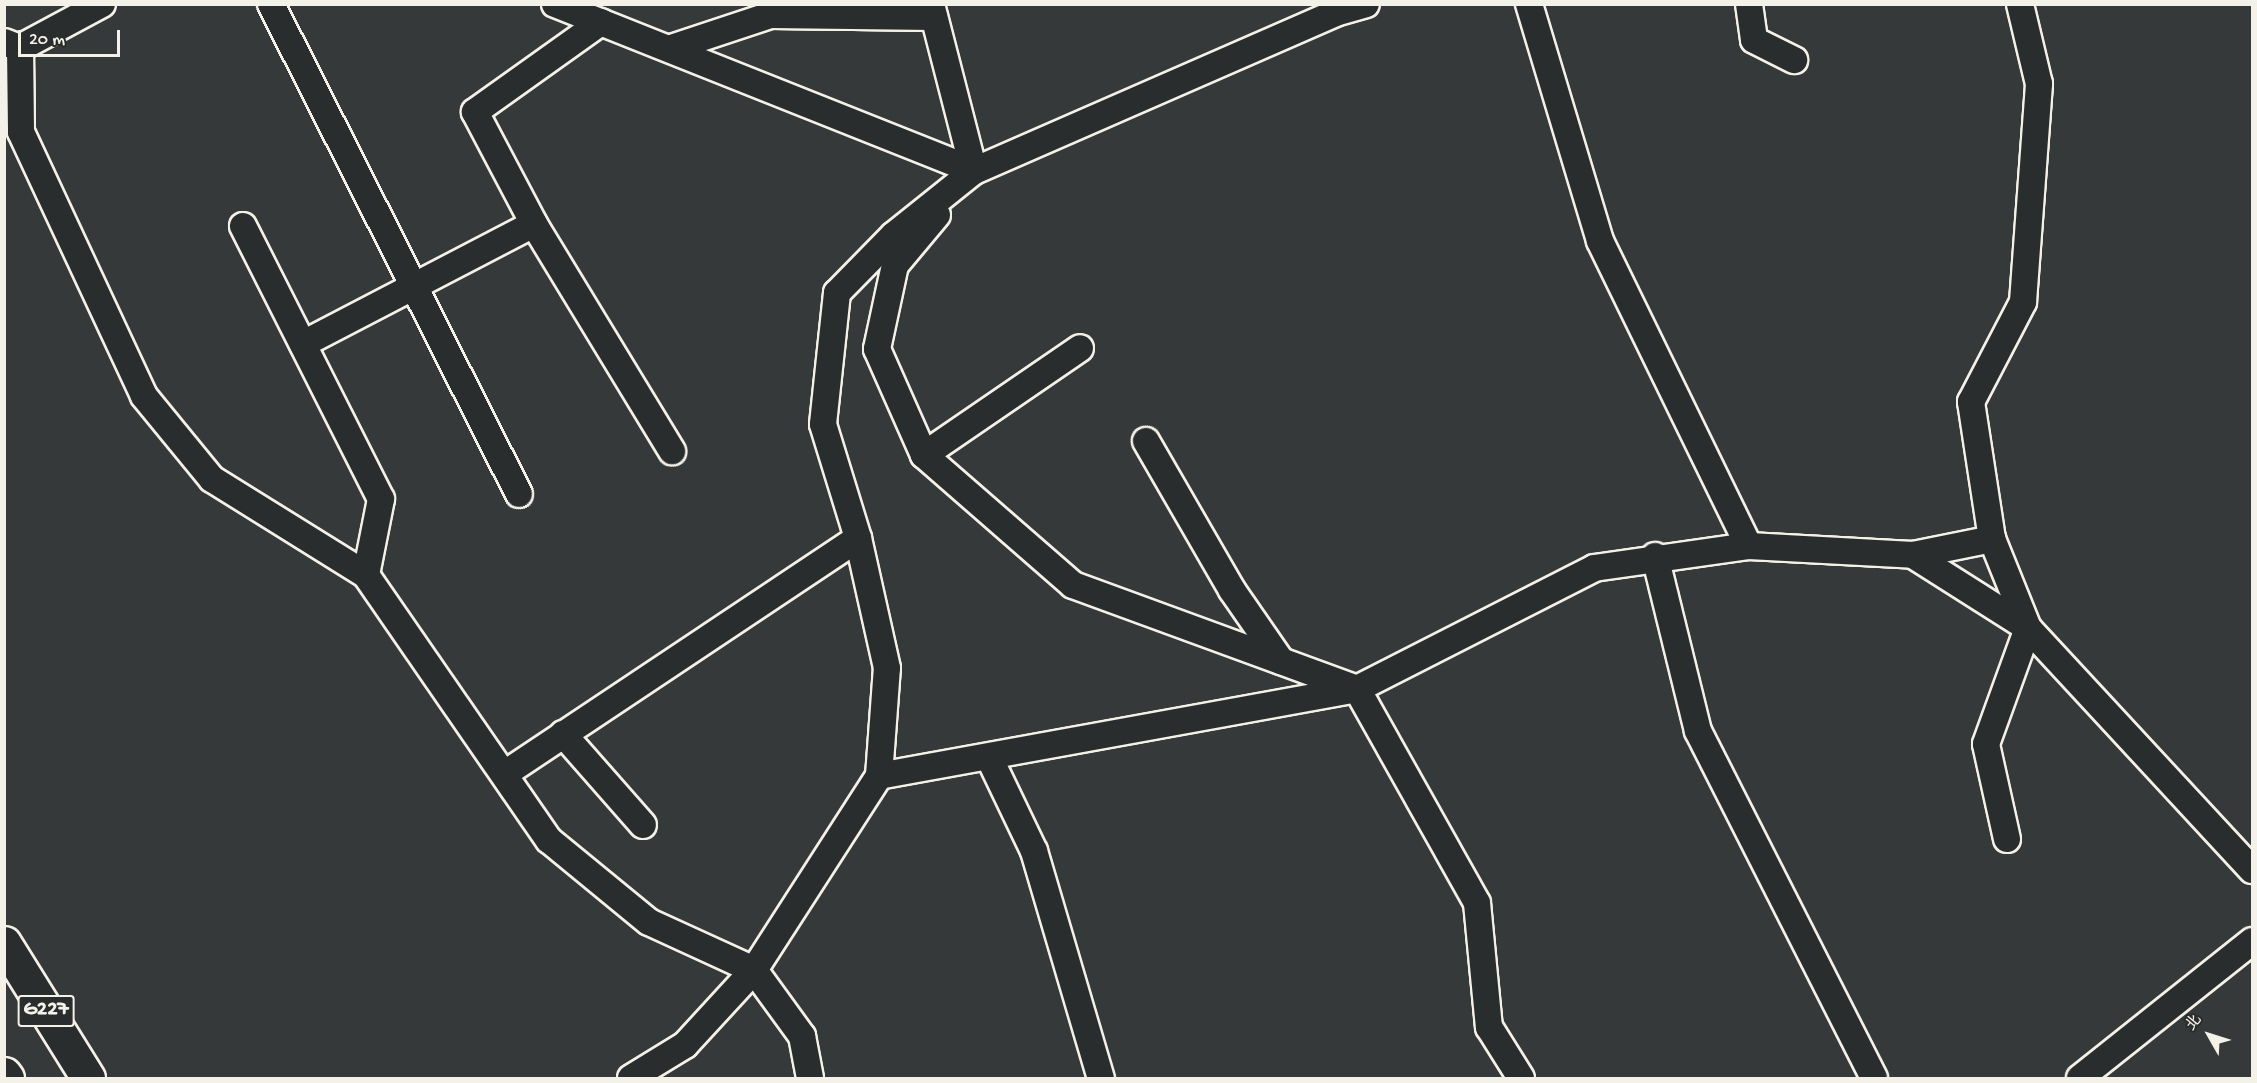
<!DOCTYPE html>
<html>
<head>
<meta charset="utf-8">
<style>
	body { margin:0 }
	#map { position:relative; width:2257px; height:1083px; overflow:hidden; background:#363939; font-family:"Gochi Hand","LXGW WenKai TC",sans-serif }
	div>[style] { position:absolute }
	.roads { filter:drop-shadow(2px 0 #f4f1e8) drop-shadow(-2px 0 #f4f1e8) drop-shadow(0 2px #f4f1e8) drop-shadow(0 -2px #f4f1e8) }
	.street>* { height:26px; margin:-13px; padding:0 13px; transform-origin:13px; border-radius:13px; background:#2a2d2e }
	.highway>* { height:33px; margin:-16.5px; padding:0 16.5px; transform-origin:16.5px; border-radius:16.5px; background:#2a2d2e }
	span { translate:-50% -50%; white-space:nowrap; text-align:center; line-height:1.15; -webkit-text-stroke:6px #2a2d2e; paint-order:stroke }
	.shield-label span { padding:2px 4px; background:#2a2d2e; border:2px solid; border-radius:4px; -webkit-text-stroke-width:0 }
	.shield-label { font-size:21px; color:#f4f1e8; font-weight:700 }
	.frame { position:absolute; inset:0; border:6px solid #f4f1e8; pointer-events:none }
	.north { position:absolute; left:2179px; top:1005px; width:60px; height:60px; -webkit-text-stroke:4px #2a2d2e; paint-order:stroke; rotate:309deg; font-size:16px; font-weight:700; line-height:24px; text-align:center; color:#f4f1e8 }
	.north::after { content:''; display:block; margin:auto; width:21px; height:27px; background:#f4f1e8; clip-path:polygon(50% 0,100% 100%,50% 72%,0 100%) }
	.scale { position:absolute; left:18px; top:30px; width:102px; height:27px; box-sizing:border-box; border:3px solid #f4f1e8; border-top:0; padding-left:8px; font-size:18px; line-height:21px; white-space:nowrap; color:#f4f1e8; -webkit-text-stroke:4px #2a2d2e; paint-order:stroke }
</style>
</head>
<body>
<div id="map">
	<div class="roads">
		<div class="street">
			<div style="left:271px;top:4px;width:549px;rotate:63.16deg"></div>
			<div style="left:555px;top:4px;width:451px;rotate:21.7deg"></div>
			<div style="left:931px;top:4px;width:172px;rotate:75.6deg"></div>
			<div style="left:1529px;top:4px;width:247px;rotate:73.3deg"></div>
			<div style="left:1600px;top:241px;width:339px;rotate:64deg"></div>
			<div style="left:1749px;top:4px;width:36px;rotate:82deg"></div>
			<div style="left:1754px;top:40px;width:45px;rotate:26.6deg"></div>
			<div style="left:601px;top:22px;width:155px;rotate:144.5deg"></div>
			<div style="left:475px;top:112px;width:127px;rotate:62.2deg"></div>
			<div style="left:534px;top:224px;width:266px;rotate:58.7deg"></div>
			<div style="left:4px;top:42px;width:17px;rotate:21deg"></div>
			<div style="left:20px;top:48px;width:93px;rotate:-28.2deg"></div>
			<div style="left:20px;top:48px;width:84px;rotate:89.3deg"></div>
			<div style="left:21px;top:132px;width:291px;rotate:65deg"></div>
			<div style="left:144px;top:396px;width:107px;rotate:50.7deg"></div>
			<div style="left:212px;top:479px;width:181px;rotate:31.9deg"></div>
			<div style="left:366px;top:575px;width:322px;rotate:55.4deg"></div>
			<div style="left:549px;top:840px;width:129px;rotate:39.4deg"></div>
			<div style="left:649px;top:922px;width:115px;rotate:24.6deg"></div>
			<div style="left:754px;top:970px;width:82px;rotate:54deg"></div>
			<div style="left:802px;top:1036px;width:43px;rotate:79.2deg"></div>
			<div style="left:671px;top:48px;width:105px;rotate:-18.3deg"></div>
			<div style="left:771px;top:15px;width:163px;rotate:0.7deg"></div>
			<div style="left:937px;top:215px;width:65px;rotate:130deg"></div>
			<div style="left:895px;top:265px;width:86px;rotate:102.1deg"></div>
			<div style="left:877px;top:349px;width:116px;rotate:66.1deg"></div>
			<div style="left:924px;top:455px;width:198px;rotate:41.1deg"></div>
			<div style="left:1073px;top:585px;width:302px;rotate:20.1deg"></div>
			<div style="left:1357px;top:689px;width:245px;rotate:60.7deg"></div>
			<div style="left:1477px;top:903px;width:125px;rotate:84.5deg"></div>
			<div style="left:1489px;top:1027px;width:60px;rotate:57.9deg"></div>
			<div style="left:243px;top:226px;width:306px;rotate:63.2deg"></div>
			<div style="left:381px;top:499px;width:77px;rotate:101.2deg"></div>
			<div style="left:303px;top:344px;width:260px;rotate:-27.5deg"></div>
			<div style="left:1146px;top:441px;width:172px;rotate:60deg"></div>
			<div style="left:1232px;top:590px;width:86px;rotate:55.4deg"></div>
			<div style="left:924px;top:455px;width:189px;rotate:-34.4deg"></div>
			<div style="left:1913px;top:555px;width:136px;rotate:32.4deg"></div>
			<div style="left:2028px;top:628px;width:330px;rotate:47.2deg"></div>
			<div style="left:1655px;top:556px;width:180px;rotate:76.2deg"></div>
			<div style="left:1698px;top:731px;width:389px;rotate:63.1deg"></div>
			<div style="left:563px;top:734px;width:121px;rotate:48.7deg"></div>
			<div style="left:989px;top:757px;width:104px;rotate:64.4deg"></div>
			<div style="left:1034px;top:851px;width:237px;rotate:73.6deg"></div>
			<div style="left:506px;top:773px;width:423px;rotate:-33.7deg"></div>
			<div style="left:879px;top:776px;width:486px;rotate:-10.3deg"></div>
			<div style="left:1357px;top:689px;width:266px;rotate:-27deg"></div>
			<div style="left:1594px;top:568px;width:157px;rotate:-8.1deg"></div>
			<div style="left:1749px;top:546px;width:164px;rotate:3.1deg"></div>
			<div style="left:1913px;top:555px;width:81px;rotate:-11.4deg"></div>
			<div style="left:2007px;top:839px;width:97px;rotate:-102.5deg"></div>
			<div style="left:1986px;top:744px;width:123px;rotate:-70.1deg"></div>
			<div style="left:2028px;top:628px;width:96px;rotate:-112deg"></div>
			<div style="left:1992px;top:539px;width:139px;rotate:-98.7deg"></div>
			<div style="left:1971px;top:402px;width:113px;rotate:-62.5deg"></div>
			<div style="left:2023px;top:302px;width:219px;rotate:-85.8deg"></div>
			<div style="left:2039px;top:84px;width:82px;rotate:-103.4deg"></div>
			<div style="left:631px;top:1078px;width:63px;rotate:-31.4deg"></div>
			<div style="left:685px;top:1045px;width:102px;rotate:-47.4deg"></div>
			<div style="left:754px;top:970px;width:231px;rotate:-57.2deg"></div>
			<div style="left:879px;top:776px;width:108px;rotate:-85.8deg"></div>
			<div style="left:887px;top:668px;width:133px;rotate:-102.6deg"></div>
			<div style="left:858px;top:538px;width:119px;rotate:-107.1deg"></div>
			<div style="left:823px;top:424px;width:132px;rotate:-83.9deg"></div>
			<div style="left:837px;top:293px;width:81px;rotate:-45.5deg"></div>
			<div style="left:894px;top:235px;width:102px;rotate:-38.7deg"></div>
			<div style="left:974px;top:171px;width:394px;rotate:-23.6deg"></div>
			<div style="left:1335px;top:13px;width:32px;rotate:-16deg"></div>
			<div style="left:2080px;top:1078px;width:220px;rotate:-38.5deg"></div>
		</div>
		<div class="highway">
			<div style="left:4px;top:943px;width:159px;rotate:58.1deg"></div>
			<div style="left:4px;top:1074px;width:5px;rotate:53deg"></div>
		</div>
	</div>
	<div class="shield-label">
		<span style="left:46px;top:1011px">G227</span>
	</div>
	<div class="frame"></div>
	<div class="north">北</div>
	<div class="scale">20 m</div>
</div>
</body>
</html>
